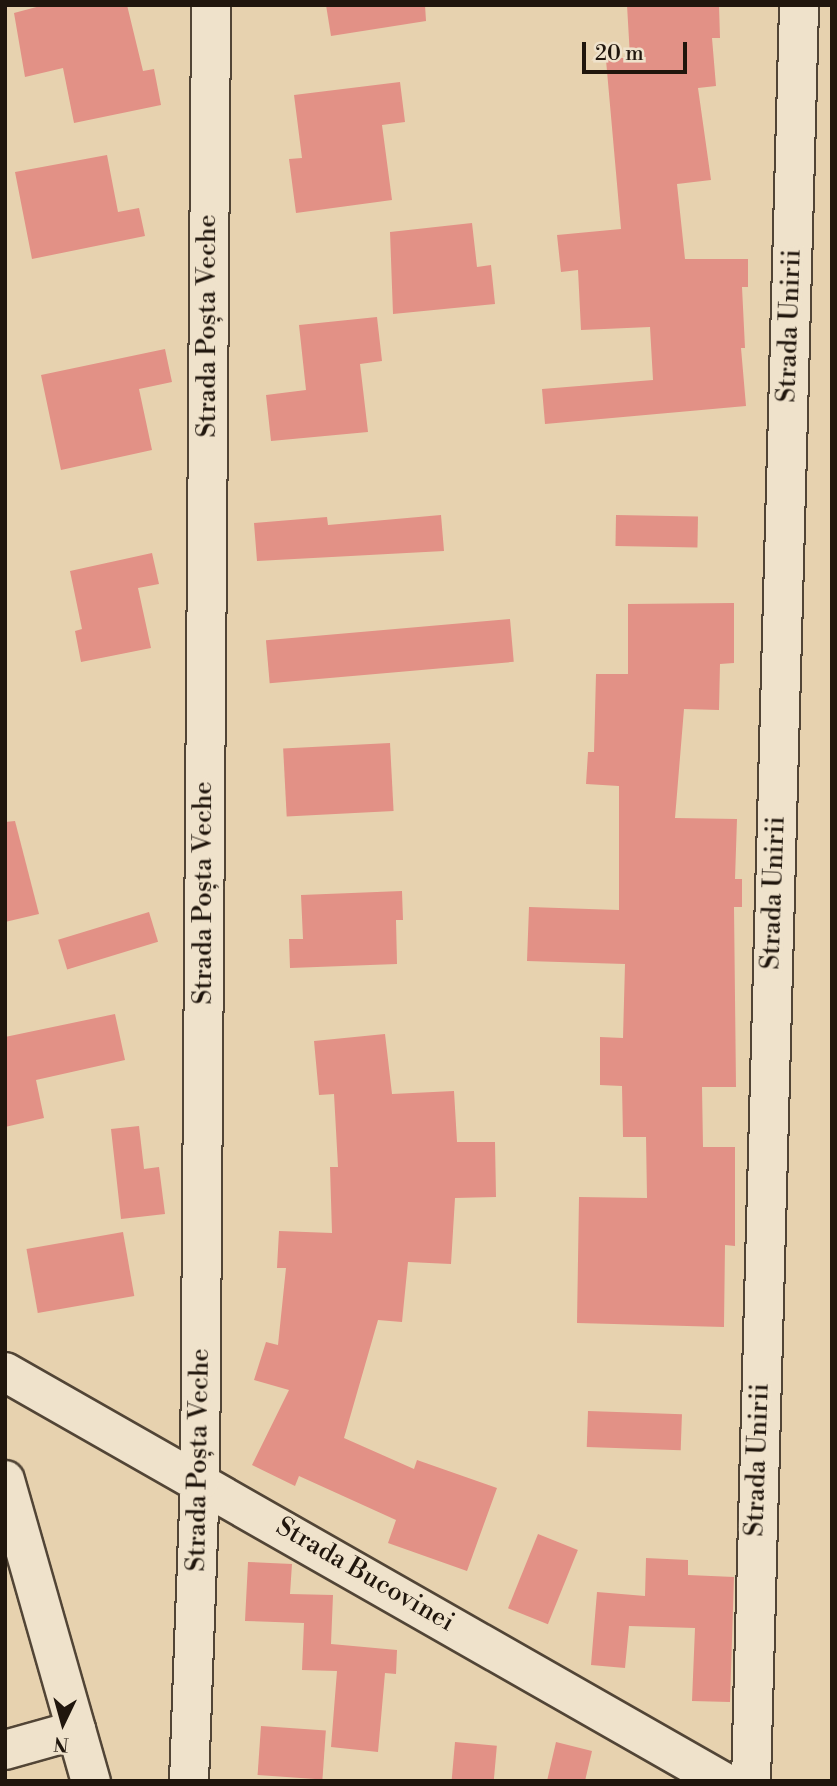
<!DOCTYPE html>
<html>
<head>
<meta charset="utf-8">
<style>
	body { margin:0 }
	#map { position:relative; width:837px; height:1786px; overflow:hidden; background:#e7d2af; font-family:"Libre Bodoni",serif }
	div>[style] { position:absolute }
	.building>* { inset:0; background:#e29186; transform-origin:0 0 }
	.roads { filter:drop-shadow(2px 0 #524536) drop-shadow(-2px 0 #524536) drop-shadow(0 2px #524536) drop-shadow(0 -2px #524536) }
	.street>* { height:38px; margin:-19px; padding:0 19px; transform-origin:19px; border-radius:19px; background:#efe2cb }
	.secondary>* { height:38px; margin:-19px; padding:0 19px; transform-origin:19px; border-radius:19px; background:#efe2cb }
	span { translate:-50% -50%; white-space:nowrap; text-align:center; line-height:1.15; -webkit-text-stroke:7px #efe2cb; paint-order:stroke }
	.street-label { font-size:26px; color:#20160d }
	.frame { position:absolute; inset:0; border:7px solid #20160d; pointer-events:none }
	.north { position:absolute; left:28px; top:1688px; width:70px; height:70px; -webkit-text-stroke:5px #efe2cb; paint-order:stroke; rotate:185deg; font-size:19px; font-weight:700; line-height:28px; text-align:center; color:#20160d }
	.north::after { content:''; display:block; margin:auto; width:24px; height:32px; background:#20160d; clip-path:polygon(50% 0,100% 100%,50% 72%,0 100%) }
	.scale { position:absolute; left:582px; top:42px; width:105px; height:32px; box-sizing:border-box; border:4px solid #20160d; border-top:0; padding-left:9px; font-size:21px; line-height:24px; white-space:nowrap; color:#20160d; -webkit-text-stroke:5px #efe2cb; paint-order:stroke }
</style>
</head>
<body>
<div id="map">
	<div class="building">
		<div style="clip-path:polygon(44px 5px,127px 5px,143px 71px,154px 69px,161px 105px,74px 123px,63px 68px,25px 77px,14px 13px)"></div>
		<div style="clip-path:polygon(326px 5px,425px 5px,426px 21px,331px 36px)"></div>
		<div style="clip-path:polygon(627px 5px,719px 5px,720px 38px,712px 38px,716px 86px,698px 88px,711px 180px,677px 184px,685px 259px,748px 259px,748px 287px,742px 287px,745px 348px,741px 348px,746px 406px,545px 424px,542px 389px,653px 380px,650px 327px,581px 330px,578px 270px,561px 272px,557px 235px,621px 229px,606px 60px,630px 57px)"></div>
		<div style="clip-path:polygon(400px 82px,405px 122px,382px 125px,392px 200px,296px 213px,289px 159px,302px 158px,294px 95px)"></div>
		<div style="clip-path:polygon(107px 155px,118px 212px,139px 208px,145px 236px,32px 259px,15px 172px)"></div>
		<div style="clip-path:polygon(472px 223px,477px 267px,491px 265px,495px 304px,393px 314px,390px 232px)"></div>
		<div style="clip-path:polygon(377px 317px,382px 361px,360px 364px,368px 432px,271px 441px,266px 395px,306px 390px,299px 325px)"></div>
		<div style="clip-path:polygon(165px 349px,172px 382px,139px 389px,152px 450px,61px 470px,41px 375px)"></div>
		<div style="clip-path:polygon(441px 515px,444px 551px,257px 561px,254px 523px,327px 517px,328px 525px)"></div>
		<div style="left:616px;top:515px;width:82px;height:31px;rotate:1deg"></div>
		<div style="clip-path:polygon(152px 553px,159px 584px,138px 588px,151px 648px,81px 662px,75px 631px,82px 629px,70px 571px)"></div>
		<div style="clip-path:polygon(734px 603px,734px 663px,720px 664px,719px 710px,684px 709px,675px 818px,737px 819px,735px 879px,742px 879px,742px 907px,734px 907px,736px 1087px,702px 1087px,703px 1147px,735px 1147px,735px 1246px,725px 1245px,724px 1327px,577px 1323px,579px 1197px,647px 1198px,646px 1137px,623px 1137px,622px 1086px,600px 1085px,600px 1037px,623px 1038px,625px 964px,527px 961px,529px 907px,619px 910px,619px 786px,586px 784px,588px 752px,594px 752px,596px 674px,628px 674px,628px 604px)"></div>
		<div style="left:510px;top:619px;width:43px;height:245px;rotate:85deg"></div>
		<div style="left:390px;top:743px;width:68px;height:107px;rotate:87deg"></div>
		<div style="clip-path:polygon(15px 821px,39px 914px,5px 922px,5px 822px)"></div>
		<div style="clip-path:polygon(402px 891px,403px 920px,396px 920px,397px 964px,290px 968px,289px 939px,303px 939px,301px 895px)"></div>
		<div style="left:149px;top:912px;width:31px;height:95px;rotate:73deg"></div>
		<div style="clip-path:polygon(115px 1014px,125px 1060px,36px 1080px,44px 1118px,5px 1127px,5px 1037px)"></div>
		<div style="clip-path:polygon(385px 1034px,392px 1094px,454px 1091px,457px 1142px,495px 1142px,496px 1197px,455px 1198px,451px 1264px,408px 1262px,402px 1322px,378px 1320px,344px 1438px,414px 1469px,417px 1460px,497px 1488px,467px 1571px,388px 1543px,396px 1520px,299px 1476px,295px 1486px,252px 1465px,289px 1390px,254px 1380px,266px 1342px,278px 1345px,286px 1268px,277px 1268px,279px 1231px,332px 1233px,330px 1167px,338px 1167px,334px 1094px,319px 1095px,314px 1041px)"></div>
		<div style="clip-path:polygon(139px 1126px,144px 1169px,159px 1167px,165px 1214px,121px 1219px,111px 1129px)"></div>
		<div style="left:123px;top:1232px;width:65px;height:98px;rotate:80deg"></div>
		<div style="left:588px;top:1411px;width:94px;height:36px;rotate:2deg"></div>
		<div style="left:538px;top:1534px;width:43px;height:80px;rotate:22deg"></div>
		<div style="clip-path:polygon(646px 1558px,688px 1560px,688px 1575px,734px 1577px,730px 1702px,692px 1701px,695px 1628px,629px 1626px,625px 1668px,591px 1665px,597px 1592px,645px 1596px)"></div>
		<div style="clip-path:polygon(248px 1562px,292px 1564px,290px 1594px,333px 1595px,331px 1644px,397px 1650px,396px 1674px,385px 1673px,378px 1752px,331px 1747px,337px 1671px,302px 1670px,304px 1623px,245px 1621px)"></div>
		<div style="left:261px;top:1726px;width:65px;height:49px;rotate:4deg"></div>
		<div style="left:455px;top:1742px;width:42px;height:39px;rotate:5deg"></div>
		<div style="clip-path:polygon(556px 1742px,592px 1751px,585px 1781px,547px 1781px)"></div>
	</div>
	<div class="roads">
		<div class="street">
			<div style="left:5px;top:1480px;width:313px;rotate:74.1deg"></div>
			<div style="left:189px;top:1781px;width:301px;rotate:-87.9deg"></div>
			<div style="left:751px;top:1781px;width:1777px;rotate:-88.45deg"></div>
		</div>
		<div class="secondary">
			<div style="left:5px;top:1372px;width:825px;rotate:29.7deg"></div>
			<div style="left:200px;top:1480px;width:1475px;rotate:-89.57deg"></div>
			<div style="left:5px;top:1750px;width:74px;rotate:-15.7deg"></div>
		</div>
	</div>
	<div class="street-label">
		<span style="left:208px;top:326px;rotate:-90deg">Strada Poșta Veche</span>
		<span style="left:790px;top:326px;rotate:-88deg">Strada Unirii</span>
		<span style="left:204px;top:893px;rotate:-90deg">Strada Poșta Veche</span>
		<span style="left:774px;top:893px;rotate:-88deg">Strada Unirii</span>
		<span style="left:199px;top:1460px;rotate:-89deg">Strada Poșta Veche</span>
		<span style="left:758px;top:1460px;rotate:-88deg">Strada Unirii</span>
		<span style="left:365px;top:1575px;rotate:30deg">Strada Bucovinei</span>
	</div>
	<div class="frame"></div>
	<div class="north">N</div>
	<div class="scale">20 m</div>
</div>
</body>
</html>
